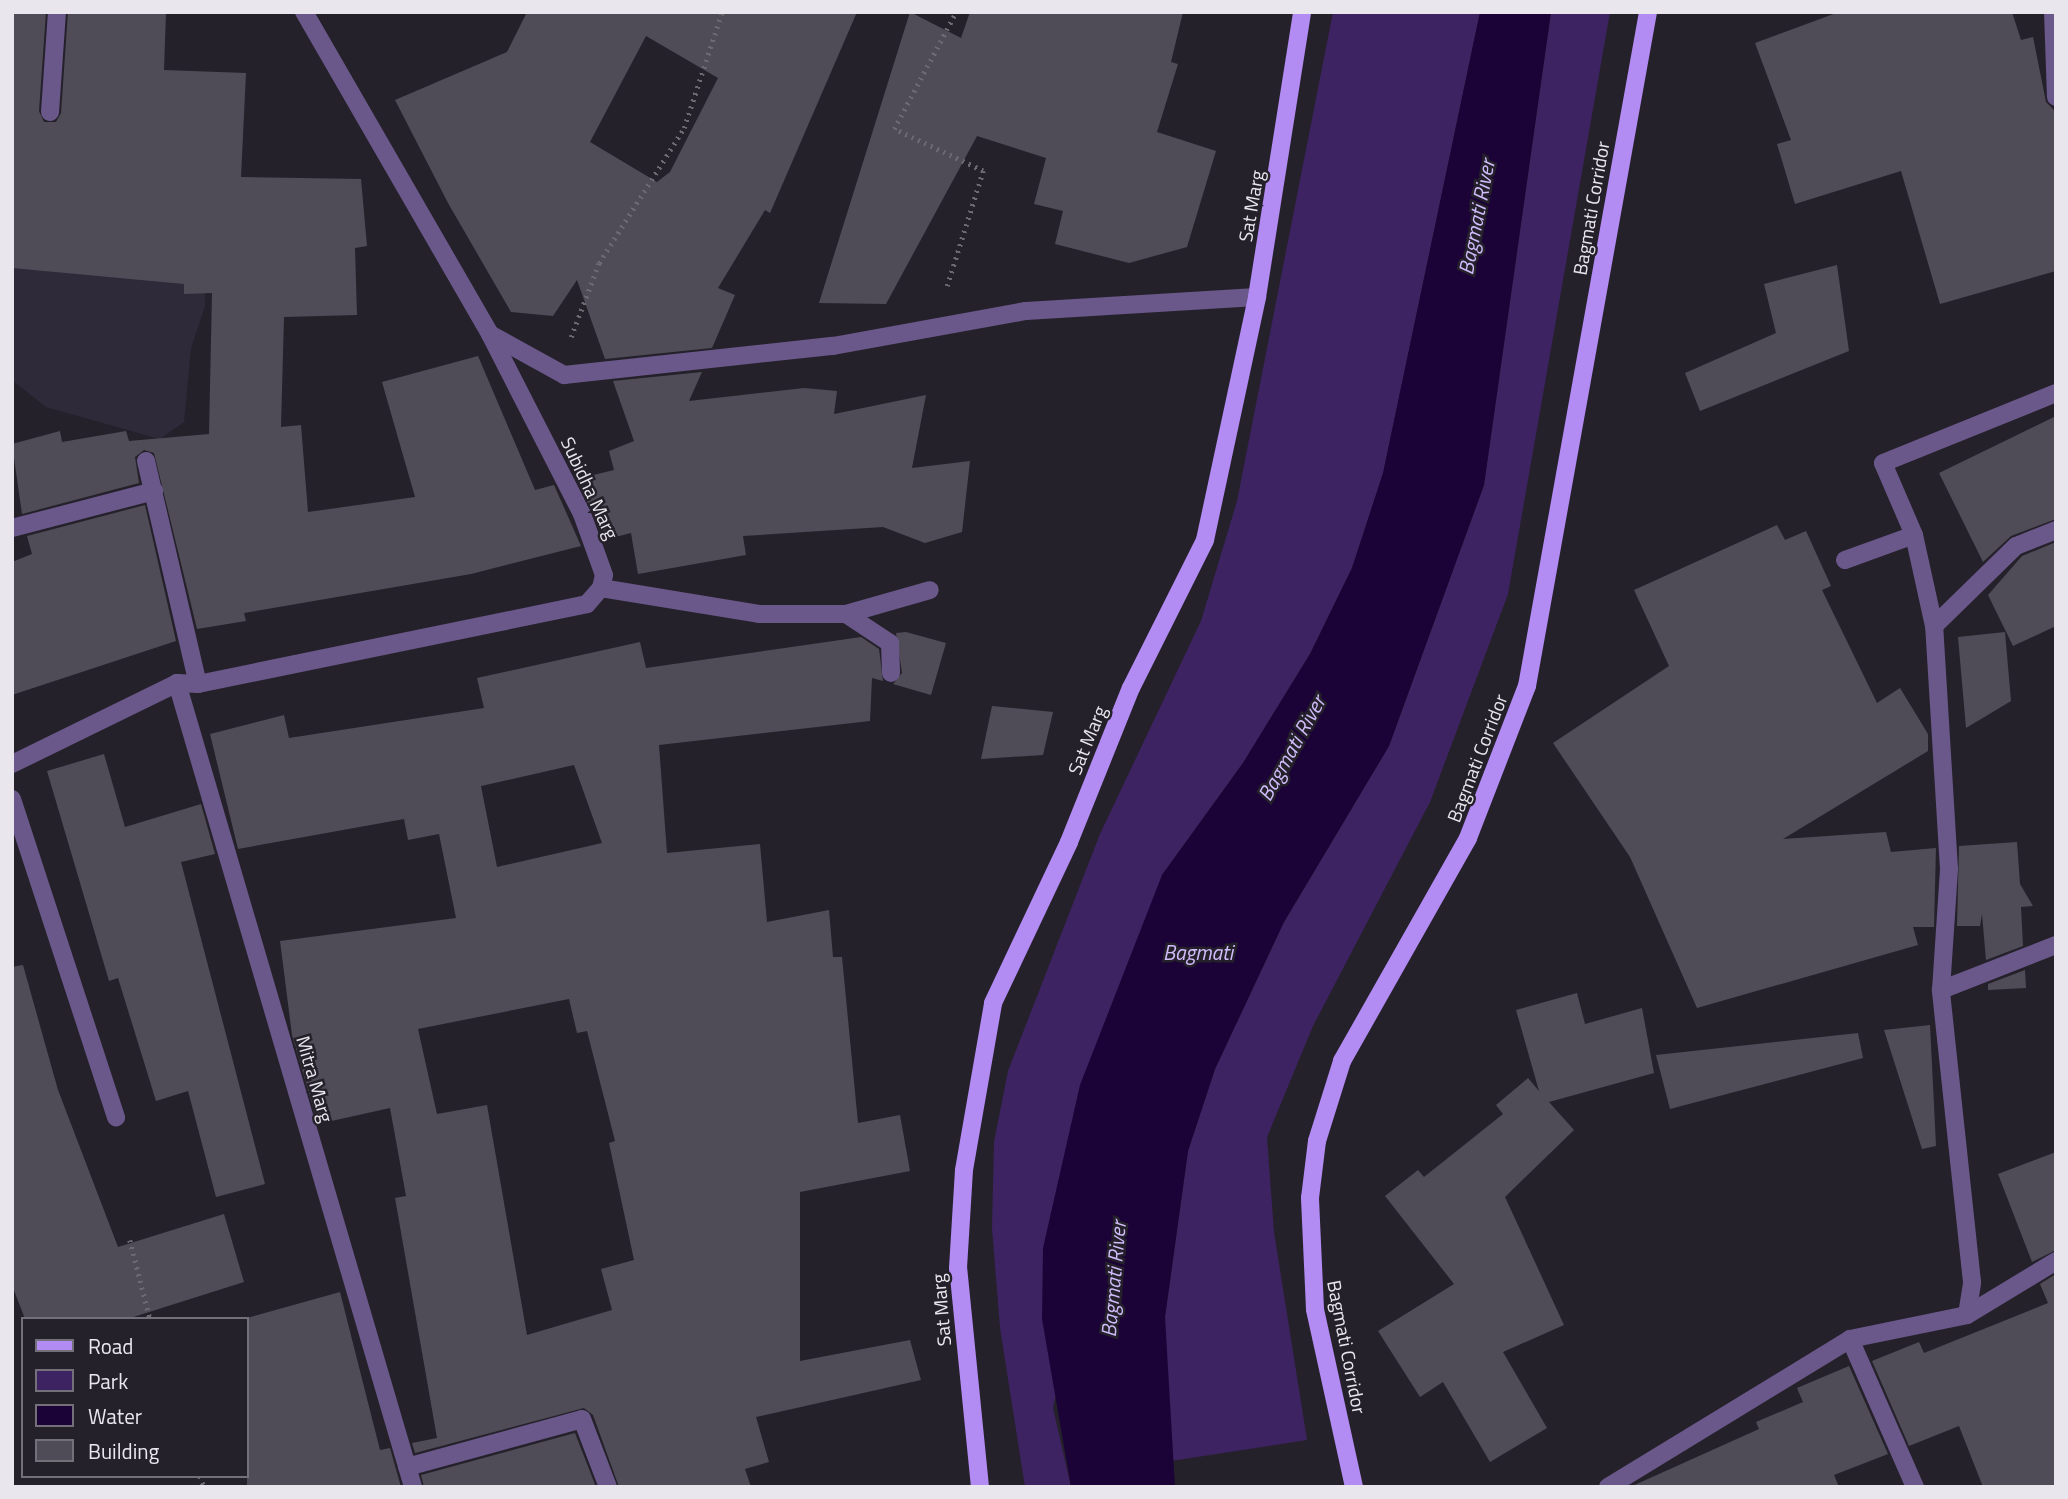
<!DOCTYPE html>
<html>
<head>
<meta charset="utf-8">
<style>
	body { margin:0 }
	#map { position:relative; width:2068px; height:1499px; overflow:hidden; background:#25212b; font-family:"Titillium Web",sans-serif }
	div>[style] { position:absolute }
	.built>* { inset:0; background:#2f2a3a }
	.green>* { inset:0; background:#3d2361 }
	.water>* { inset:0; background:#1c0337 }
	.building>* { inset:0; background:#4f4c57 }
	.path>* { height:4.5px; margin-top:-2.25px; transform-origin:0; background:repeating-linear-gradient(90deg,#6c6971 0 2px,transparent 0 7px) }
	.minor>* { height:18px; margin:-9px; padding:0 9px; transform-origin:9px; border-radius:9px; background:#6a588a }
	.major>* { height:18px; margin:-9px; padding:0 9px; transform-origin:9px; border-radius:9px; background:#b28bf3 }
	span { translate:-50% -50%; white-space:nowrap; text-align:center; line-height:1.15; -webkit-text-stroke:5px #25212b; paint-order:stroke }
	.street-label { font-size:19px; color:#e9e7ed }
	.water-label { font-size:21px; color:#d1bcfb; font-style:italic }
	.frame { position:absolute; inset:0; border:14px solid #e9e7ed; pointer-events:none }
	.legend { position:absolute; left:21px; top:1317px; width:228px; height:161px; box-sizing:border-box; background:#25212b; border:2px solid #737079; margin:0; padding:9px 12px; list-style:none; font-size:21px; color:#e9e7ed }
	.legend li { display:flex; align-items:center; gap:14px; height:35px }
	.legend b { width:35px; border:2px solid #737079 }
</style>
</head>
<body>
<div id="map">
	<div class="built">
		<div style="clip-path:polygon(12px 125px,204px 161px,205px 306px,191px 348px,184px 422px,160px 439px,46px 407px,12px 380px)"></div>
	</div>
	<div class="green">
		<div style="clip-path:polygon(1333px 12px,1480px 12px,1383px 474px,1352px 568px,1310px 654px,1243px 763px,1162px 875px,1053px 1408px,1071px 1487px,1025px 1487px,1000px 1328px,992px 1228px,994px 1142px,1008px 1071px,1100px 834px,1201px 621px,1237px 501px)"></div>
		<div style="clip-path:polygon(1551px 12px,1610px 12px,1508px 594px,1430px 802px,1313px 1026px,1267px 1137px,1274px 1232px,1307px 1440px,1171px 1461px,1165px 1317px,1188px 1151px,1215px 1069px,1284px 922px,1389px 746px,1484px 485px)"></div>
	</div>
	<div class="water">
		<div style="clip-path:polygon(1480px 12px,1551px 12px,1484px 485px,1389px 746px,1284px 922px,1215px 1069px,1188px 1151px,1165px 1317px,1175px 1487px,1071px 1487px,1042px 1319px,1043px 1248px,1080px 1085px,1162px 875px,1243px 763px,1310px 654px,1352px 568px,1383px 473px)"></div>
	</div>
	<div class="building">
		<div style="clip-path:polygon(12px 12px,46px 12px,39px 111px,44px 122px,56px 122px,61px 113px,68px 12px,166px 12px,164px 70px,246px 73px,241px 177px,361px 179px,367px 246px,355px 248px,357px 315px,284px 317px,281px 427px,301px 425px,308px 512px,415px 497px,382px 382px,478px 356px,535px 490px,554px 485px,581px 546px,471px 574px,244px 613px,246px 621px,197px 629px,154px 453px,144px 450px,135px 457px,139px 483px,22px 514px,12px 444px,60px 431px,62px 442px,126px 431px,129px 441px,209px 434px,212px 293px,184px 294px,184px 284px,12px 268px)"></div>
		<div style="clip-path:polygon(evenodd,527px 12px,857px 12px,770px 213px,765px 210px,718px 288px,735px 295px,712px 348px,605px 359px,577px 280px,553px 316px,511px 312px,448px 203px,395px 100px,507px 52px,527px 12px,646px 36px,718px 78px,670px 172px,657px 182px,590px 142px,646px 36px)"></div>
		<div style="clip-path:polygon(910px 12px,961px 38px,970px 12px,1183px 12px,1171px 62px,1178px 64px,1157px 132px,1216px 151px,1187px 247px,1129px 263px,1055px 244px,1063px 211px,1034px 204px,1046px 158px,977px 136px,886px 304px,819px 303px)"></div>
		<div style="clip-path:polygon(1839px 12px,2012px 12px,2021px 40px,2033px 37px,2046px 102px,2056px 112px,2056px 271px,1940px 304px,1901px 171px,1795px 204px,1777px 144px,1791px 140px,1755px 43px)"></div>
		<div style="clip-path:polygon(1837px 265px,1849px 351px,1700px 411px,1685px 373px,1776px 333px,1764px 284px)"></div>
		<div style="clip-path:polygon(702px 372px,689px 401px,804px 388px,837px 391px,834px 414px,926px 395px,912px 468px,970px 461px,962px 532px,925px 543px,883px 527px,743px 536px,746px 555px,638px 574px,631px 533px,604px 540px,577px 479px,614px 470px,609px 451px,634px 441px,613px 381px)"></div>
		<div style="clip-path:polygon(2056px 416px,2056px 519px,2011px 536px,1983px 562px,1939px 473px)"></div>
		<div style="clip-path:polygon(145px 505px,176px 641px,12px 695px,12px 562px,32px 554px,27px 536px)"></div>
		<div style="clip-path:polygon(1777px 525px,1785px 540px,1806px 531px,1831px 586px,1822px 590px,1877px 703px,1900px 688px,1928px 734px,1928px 751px,1783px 839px,1886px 832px,1891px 852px,1936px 848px,1934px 927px,1913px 927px,1918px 945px,1697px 1008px,1630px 857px,1553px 743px,1669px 666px,1634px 590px)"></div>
		<div style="clip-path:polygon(2056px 542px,2056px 626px,2013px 646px,1988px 595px,2022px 556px)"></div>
		<div style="clip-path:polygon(906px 632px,946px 643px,931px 695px,893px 684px,902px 673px,896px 633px)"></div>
		<div style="clip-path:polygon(2005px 632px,2011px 701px,1966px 728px,1958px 637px)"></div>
		<div style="clip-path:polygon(evenodd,861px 637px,879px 649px,883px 681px,872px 678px,870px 721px,659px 745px,667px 853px,760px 844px,767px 922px,829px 910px,833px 957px,842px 957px,858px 1123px,900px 1115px,910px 1171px,800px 1192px,800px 1361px,910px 1340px,921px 1380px,756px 1417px,769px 1462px,745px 1469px,751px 1487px,619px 1487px,593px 1415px,584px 1408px,415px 1453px,412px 1443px,437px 1438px,395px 1198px,406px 1196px,390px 1108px,318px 1124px,292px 1035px,280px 941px,456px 918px,439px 834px,408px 840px,404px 819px,238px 849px,210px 734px,284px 715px,289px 738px,484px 708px,477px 678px,640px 642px,646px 668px,861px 637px,574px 765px,602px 843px,497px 867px,481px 786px,574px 765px,861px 637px,569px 999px,577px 1033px,587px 1031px,615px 1141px,609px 1143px,634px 1260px,601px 1269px,612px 1310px,527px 1335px,487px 1105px,437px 1114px,418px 1029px,569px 999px)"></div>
		<div style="clip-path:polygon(992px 706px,1053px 712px,1043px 755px,981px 759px)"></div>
		<div style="clip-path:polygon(104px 754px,125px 827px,201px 804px,215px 854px,181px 862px,265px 1184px,216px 1197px,188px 1091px,156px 1101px,118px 978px,109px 981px,47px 771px)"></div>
		<div style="clip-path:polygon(2017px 842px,2020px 884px,2033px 906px,2021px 907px,2023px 946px,1986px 960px,1982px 914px,1980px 926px,1957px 926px,1959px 846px)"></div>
		<div style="clip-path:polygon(23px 965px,58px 1090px,118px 1247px,224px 1214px,244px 1282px,127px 1319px,25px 1319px,12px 1285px,12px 967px)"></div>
		<div style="clip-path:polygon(2025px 970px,2026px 988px,1988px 990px,1988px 984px)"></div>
		<div style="clip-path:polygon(1577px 993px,1585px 1024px,1642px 1008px,1654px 1073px,1549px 1102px,1574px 1130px,1505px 1197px,1564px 1325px,1503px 1352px,1547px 1428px,1490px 1462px,1443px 1382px,1420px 1397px,1378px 1331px,1454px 1284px,1385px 1196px,1418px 1170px,1424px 1177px,1503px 1114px,1496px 1105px,1528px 1078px,1539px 1091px,1516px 1010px)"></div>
		<div style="clip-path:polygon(1930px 1025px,1936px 1146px,1922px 1149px,1884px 1030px)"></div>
		<div style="clip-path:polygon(1858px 1033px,1863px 1058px,1670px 1109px,1656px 1055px)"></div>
		<div style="clip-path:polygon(2056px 1152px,2056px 1250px,2032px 1262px,1998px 1174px)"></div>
		<div style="clip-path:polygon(2056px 1274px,2056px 1487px,1983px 1487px,1959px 1426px,1909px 1446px,1872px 1361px,1919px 1342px,1924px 1353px,2048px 1303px,2040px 1284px)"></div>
		<div style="clip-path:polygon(340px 1292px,380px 1450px,390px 1448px,401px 1487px,247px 1487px,247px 1318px)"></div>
		<div style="clip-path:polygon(1849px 1366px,1888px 1454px,1834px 1475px,1839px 1487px,1630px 1487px,1759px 1429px,1756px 1422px,1803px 1402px,1797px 1388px)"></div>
		<div style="clip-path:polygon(575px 1433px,596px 1487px,424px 1487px,421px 1475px)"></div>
	</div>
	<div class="path">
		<div style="left:947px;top:286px;width:121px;rotate:-72.6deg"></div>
		<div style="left:983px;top:171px;width:98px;rotate:-154.7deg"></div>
		<div style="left:894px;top:129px;width:132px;rotate:-62.1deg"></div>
		<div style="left:571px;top:337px;width:79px;rotate:-69.3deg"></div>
		<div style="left:599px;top:263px;width:160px;rotate:-57.8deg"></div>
		<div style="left:684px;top:128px;width:122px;rotate:-71.9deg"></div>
		<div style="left:130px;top:1240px;width:81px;rotate:75.8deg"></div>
		<div style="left:200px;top:1476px;width:12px;rotate:70deg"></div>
	</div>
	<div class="minor">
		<div style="left:2053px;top:12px;width:85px;rotate:88deg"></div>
		<div style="left:50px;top:112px;width:100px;rotate:-86deg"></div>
		<div style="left:490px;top:334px;width:85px;rotate:29deg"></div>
		<div style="left:564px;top:375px;width:271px;rotate:-6.2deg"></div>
		<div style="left:833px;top:346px;width:196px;rotate:-10.3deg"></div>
		<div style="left:1026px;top:311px;width:231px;rotate:-3.5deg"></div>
		<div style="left:146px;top:461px;width:229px;rotate:76.9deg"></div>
		<div style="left:12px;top:528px;width:147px;rotate:-14.6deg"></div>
		<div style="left:1845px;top:560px;width:73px;rotate:-19.9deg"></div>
		<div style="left:601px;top:588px;width:160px;rotate:9.3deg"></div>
		<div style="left:759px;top:614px;width:87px"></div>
		<div style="left:846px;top:614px;width:53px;rotate:33.4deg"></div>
		<div style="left:890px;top:643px;width:30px;rotate:88deg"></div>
		<div style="left:846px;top:614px;width:87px;rotate:-15.9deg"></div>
		<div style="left:1934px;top:626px;width:93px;rotate:-102.4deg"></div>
		<div style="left:1914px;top:535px;width:78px;rotate:-113.3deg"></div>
		<div style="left:1883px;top:463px;width:187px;rotate:-22deg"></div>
		<div style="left:177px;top:683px;width:838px;rotate:73.64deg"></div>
		<div style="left:12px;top:764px;width:184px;rotate:-26.1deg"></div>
		<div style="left:177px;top:683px;width:21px;rotate:3deg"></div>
		<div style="left:198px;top:684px;width:397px;rotate:-11.6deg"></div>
		<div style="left:587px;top:604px;width:21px;rotate:-49deg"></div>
		<div style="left:601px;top:588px;width:13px;rotate:-77deg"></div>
		<div style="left:604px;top:575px;width:65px;rotate:-109.8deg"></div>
		<div style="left:582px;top:514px;width:202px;rotate:-117.1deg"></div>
		<div style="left:490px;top:334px;width:372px;rotate:-120deg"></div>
		<div style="left:12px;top:799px;width:335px;rotate:71.9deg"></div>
		<div style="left:1941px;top:990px;width:123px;rotate:-21.4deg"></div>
		<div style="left:1967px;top:1315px;width:33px;rotate:-81deg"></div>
		<div style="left:1972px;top:1282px;width:294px;rotate:-96.1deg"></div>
		<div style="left:1941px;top:990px;width:121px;rotate:-86.2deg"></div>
		<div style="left:1949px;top:869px;width:243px;rotate:-93.5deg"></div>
		<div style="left:1934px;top:626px;width:115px;rotate:-44.3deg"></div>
		<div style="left:2016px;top:546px;width:43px;rotate:-21.8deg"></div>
		<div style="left:1850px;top:1339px;width:162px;rotate:66.3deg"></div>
		<div style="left:407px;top:1467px;width:181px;rotate:-15.3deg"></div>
		<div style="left:582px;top:1419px;width:73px;rotate:69.1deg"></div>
		<div style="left:1608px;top:1487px;width:284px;rotate:-31.4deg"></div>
		<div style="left:1850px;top:1339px;width:119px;rotate:-11.6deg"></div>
		<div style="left:1967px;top:1315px;width:104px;rotate:-31.2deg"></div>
	</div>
	<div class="major">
		<div style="left:980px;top:1487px;width:220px;rotate:-95.7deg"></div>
		<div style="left:958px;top:1268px;width:98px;rotate:-86.5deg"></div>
		<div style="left:964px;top:1170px;width:169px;rotate:-80.1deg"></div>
		<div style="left:993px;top:1003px;width:178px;rotate:-64.7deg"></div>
		<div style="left:1069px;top:842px;width:166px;rotate:-68.1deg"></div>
		<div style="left:1131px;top:688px;width:165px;rotate:-63.4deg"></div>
		<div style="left:1205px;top:540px;width:249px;rotate:-77.9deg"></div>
		<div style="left:1257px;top:297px;width:289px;rotate:-81deg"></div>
		<div style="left:1354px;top:1487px;width:182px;rotate:-102.4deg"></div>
		<div style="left:1315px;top:1309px;width:111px;rotate:-92.6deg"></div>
		<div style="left:1310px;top:1198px;width:57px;rotate:-83deg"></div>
		<div style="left:1317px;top:1141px;width:84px;rotate:-72.6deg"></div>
		<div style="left:1342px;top:1061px;width:256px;rotate:-60.5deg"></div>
		<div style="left:1468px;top:838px;width:163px;rotate:-68.8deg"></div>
		<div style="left:1527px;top:686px;width:685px;rotate:-79.82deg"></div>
	</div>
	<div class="street-label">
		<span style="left:1251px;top:206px;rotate:-80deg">Sat Marg</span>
		<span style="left:1591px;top:208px;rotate:-80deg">Bagmati Corridor</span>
		<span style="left:590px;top:488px;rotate:65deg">Subidha Marg</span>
		<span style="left:1087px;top:740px;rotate:-68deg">Sat Marg</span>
		<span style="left:1477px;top:758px;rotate:-69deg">Bagmati Corridor</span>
		<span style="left:315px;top:1079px;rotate:74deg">Mitra Marg</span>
		<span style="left:941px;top:1310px;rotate:-95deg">Sat Marg</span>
		<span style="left:1347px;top:1347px;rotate:79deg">Bagmati Corridor</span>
	</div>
	<div class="water-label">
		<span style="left:1476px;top:217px;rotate:-79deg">Bagmati River</span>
		<span style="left:1291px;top:748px;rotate:-61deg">Bagmati River</span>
		<span style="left:1198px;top:952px">Bagmati</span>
		<span style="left:1113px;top:1279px;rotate:-85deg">Bagmati River</span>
	</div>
	<div class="frame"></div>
	<ul class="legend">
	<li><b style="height:9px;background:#b28bf3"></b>Road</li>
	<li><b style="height:19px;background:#3d2361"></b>Park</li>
	<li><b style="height:19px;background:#1c0337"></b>Water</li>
	<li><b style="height:19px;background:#4f4c57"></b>Building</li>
	</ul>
</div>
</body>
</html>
